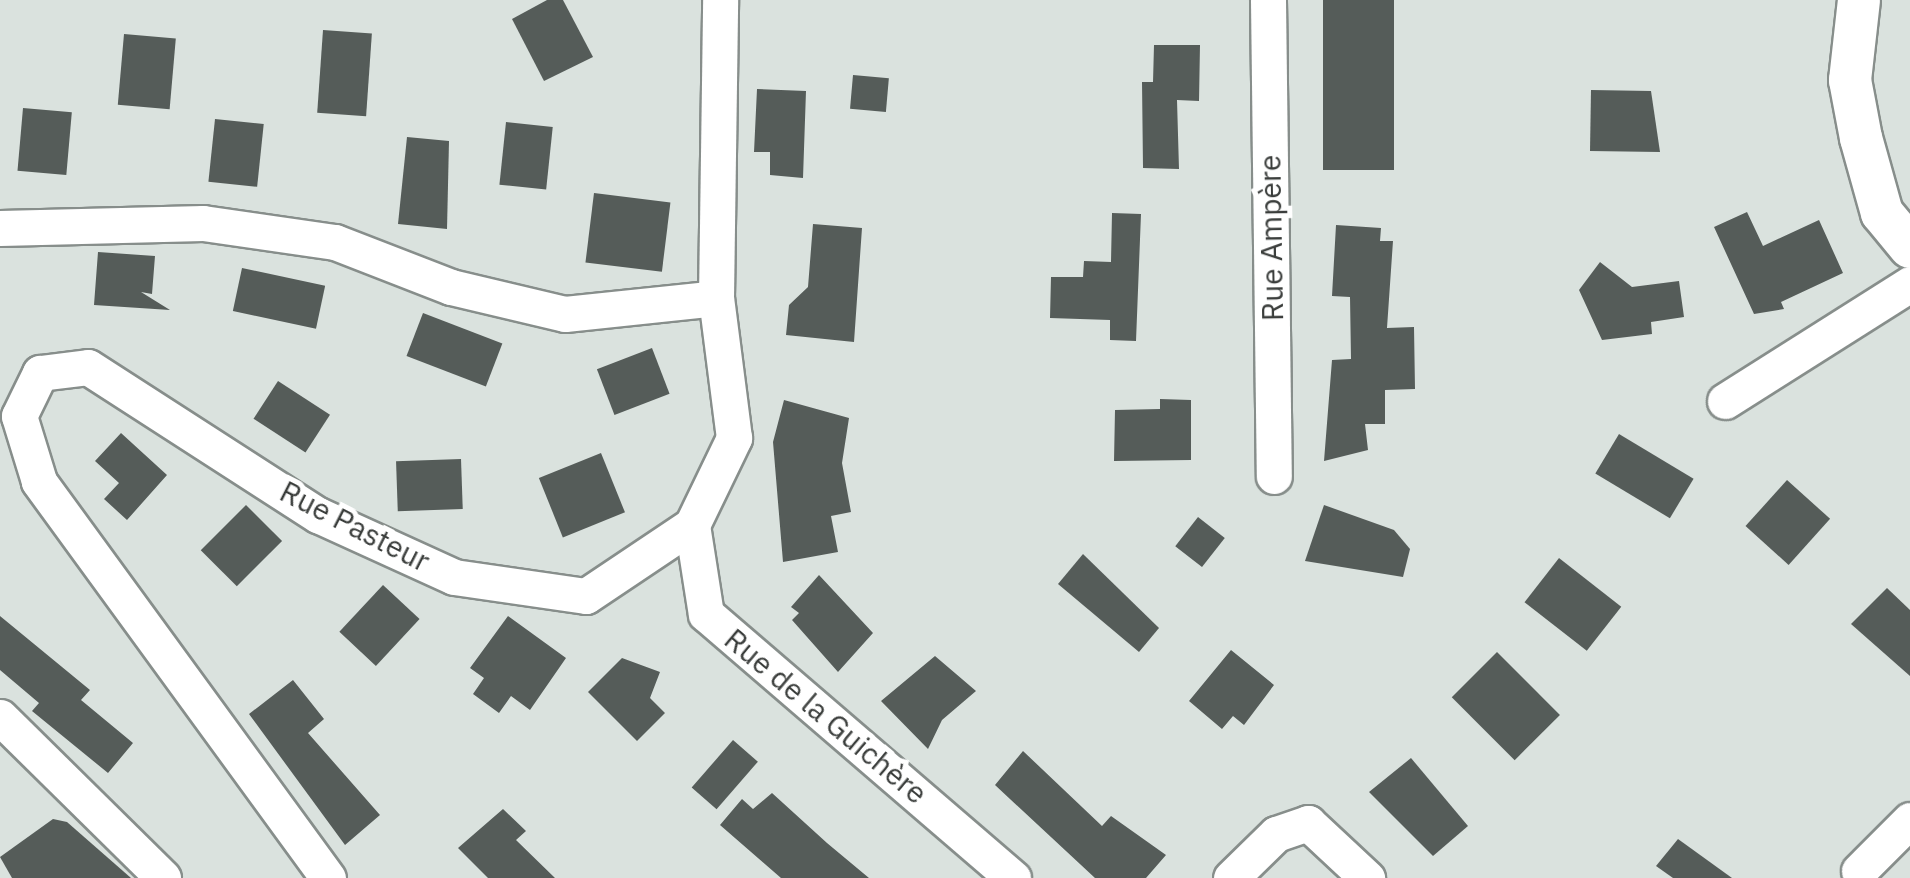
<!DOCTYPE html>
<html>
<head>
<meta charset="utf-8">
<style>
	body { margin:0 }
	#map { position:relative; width:1910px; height:878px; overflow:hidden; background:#dae2de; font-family:"IBM Plex Sans",sans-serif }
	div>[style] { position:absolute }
	.building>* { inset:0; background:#555c59; transform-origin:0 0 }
	.roads { filter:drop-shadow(2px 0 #878e8b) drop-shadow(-2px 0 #878e8b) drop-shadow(0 2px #878e8b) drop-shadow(0 -2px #878e8b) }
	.minor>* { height:35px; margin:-17.5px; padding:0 17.5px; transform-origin:17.5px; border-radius:17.5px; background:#fff }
	.tertiary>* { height:42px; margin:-21px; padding:0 21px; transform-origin:21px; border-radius:21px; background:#fff }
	span { translate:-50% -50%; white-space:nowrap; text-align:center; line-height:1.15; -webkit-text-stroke:10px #fff; paint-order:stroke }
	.street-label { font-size:30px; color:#3a3d3b }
</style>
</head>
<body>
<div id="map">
	<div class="building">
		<div style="clip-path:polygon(547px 0,563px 0,593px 57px,544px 81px,512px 19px)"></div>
		<div style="left:1323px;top:0;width:71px;height:170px"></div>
		<div style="left:323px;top:30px;width:49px;height:83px;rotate:4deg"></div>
		<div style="left:124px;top:34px;width:52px;height:71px;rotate:5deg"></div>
		<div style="clip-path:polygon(1154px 45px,1200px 45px,1199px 101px,1177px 100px,1179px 169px,1143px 168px,1142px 82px,1153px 82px)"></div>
		<div style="left:853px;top:75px;width:36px;height:34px;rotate:5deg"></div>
		<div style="clip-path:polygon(757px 89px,806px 91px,803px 178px,770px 175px,770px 152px,754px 152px)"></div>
		<div style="clip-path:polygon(1591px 90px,1651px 91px,1660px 152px,1590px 151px)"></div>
		<div style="left:23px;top:108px;width:49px;height:63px;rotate:5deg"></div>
		<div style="left:215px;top:119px;width:49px;height:63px;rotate:6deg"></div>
		<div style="left:506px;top:122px;width:47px;height:63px;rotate:6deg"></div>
		<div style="clip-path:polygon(407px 137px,449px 141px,447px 229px,398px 224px)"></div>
		<div style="left:594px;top:193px;width:77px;height:70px;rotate:7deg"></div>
		<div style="clip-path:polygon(1747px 212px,1763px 246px,1819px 220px,1843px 273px,1781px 302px,1784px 309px,1754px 314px,1714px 227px)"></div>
		<div style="clip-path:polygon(1112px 213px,1141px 214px,1136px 341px,1110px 340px,1110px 320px,1050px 318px,1051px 277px,1083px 277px,1084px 261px,1111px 262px)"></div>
		<div style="clip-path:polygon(813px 224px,862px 228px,854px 342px,786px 335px,789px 305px,808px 287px)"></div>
		<div style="clip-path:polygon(1336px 225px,1381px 228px,1380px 241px,1393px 241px,1387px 328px,1414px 327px,1415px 389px,1385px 390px,1385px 424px,1365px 424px,1368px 450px,1324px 461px,1332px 360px,1351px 359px,1350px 297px,1332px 296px)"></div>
		<div style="clip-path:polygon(98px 252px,155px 256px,152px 294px,141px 292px,170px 310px,94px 305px)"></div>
		<div style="clip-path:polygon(1600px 262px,1632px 287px,1679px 281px,1684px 317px,1651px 322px,1652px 334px,1602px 340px,1579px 290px)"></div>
		<div style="left:242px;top:268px;width:85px;height:44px;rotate:12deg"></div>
		<div style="left:423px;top:313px;width:85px;height:46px;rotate:21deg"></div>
		<div style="left:652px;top:348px;width:49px;height:59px;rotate:69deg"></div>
		<div style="left:278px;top:381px;width:62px;height:45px;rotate:33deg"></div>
		<div style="clip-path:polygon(1160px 399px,1191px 400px,1191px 460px,1114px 461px,1115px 410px,1160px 409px)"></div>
		<div style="clip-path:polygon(784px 400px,849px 418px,842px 463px,851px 512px,831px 516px,838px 552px,783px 562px,773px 442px)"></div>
		<div style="clip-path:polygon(121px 433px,167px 475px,127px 520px,104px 499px,119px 483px,95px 461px)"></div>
		<div style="left:1619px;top:434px;width:87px;height:46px;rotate:31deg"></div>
		<div style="left:601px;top:453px;width:64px;height:67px;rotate:68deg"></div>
		<div style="left:461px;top:459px;width:50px;height:65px;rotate:88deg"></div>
		<div style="left:1787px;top:480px;width:58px;height:62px;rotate:42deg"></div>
		<div style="left:246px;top:505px;width:51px;height:64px;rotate:45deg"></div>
		<div style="clip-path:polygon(1324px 505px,1394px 530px,1410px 549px,1403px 577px,1305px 561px)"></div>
		<div style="left:1198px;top:517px;width:34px;height:37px;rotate:38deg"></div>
		<div style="clip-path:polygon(1083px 554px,1159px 628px,1139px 652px,1058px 584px)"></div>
		<div style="left:1559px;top:558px;width:79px;height:56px;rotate:38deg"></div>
		<div style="clip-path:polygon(819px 575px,873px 633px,838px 672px,792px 620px,799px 613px,791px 607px)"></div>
		<div style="left:383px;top:585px;width:50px;height:64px;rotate:43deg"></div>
		<div style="clip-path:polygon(1887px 588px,1910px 610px,1910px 676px,1851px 624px)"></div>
		<div style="clip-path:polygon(0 616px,90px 690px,81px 700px,133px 743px,108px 773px,32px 711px,39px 703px,0 670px)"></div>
		<div style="clip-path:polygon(508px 616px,566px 658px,530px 710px,511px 696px,499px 713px,473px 694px,484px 678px,470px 668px)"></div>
		<div style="clip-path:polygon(1231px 650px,1274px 685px,1244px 725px,1233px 716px,1222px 729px,1189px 701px)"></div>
		<div style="left:1497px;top:652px;width:89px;height:64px;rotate:45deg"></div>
		<div style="clip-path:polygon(935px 656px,976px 691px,942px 720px,928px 749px,881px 701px)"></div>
		<div style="clip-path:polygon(622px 658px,660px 672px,650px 698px,665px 713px,637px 741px,588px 692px)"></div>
		<div style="clip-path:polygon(293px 680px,324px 719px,308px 733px,380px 815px,345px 845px,249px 714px)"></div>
		<div style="left:733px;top:740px;width:33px;height:63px;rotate:41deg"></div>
		<div style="clip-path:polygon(1023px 751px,1102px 826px,1111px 816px,1166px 855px,1146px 878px,1095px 878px,995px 785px)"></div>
		<div style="clip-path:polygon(1411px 758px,1468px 826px,1433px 856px,1369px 792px)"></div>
		<div style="clip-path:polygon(772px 793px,827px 843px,869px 878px,781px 878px,720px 825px,742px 799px,753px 809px)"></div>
		<div style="clip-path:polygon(503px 809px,526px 831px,516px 840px,555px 878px,488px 878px,458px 848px)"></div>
		<div style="clip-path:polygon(53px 819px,67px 822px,131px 878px,12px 878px,0 857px)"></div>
		<div style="clip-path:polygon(1678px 839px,1732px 878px,1673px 878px,1656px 866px)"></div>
	</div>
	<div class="roads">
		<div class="minor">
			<div style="left:1268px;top:0;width:476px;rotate:89.3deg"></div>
			<div style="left:0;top:228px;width:203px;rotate:-1.4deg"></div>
			<div style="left:203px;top:223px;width:133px;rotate:8.2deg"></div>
			<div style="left:335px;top:242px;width:124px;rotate:21.2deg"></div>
			<div style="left:451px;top:287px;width:117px;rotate:13.3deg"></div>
			<div style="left:565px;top:314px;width:152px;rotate:-6deg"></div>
			<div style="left:1725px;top:401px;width:219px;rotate:-32.3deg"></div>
			<div style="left:692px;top:525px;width:90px;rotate:81.1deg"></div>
			<div style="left:706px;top:614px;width:405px;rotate:40.7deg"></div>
			<div style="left:0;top:717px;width:229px;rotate:44.6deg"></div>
			<div style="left:1859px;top:871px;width:72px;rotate:-45deg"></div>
			<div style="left:328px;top:878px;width:491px;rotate:-126.1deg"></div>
			<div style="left:39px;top:481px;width:68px;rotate:-107.1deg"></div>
			<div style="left:19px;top:416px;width:48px;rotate:-64deg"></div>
			<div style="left:40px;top:373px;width:48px;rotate:-7.1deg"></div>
			<div style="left:88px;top:367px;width:274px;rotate:32.8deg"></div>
			<div style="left:318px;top:515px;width:149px;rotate:24.5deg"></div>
			<div style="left:454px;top:577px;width:133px;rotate:8.2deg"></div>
			<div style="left:586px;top:596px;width:128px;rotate:-33.8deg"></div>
			<div style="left:692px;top:525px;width:97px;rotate:-64.2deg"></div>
			<div style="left:734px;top:438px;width:141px;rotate:-97.3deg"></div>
			<div style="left:716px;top:298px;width:298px;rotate:-89.2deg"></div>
			<div style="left:1231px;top:878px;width:63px;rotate:-44.4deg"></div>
			<div style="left:1276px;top:834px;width:34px;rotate:-19deg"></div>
			<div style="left:1308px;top:823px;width:81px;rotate:43deg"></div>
		</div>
		<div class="tertiary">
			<div style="left:1859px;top:0;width:81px;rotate:96.4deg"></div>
			<div style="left:1850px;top:80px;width:59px;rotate:79.3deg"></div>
			<div style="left:1861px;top:138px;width:78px;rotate:74.4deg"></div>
			<div style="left:1882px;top:213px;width:44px;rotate:50.5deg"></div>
		</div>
	</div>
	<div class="street-label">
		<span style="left:1271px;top:238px;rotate:-91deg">Rue Ampère</span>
		<span style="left:355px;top:526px;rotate:27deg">Rue Pasteur</span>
		<span style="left:826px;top:716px;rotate:40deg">Rue de la Guichère</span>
	</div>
</div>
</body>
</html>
